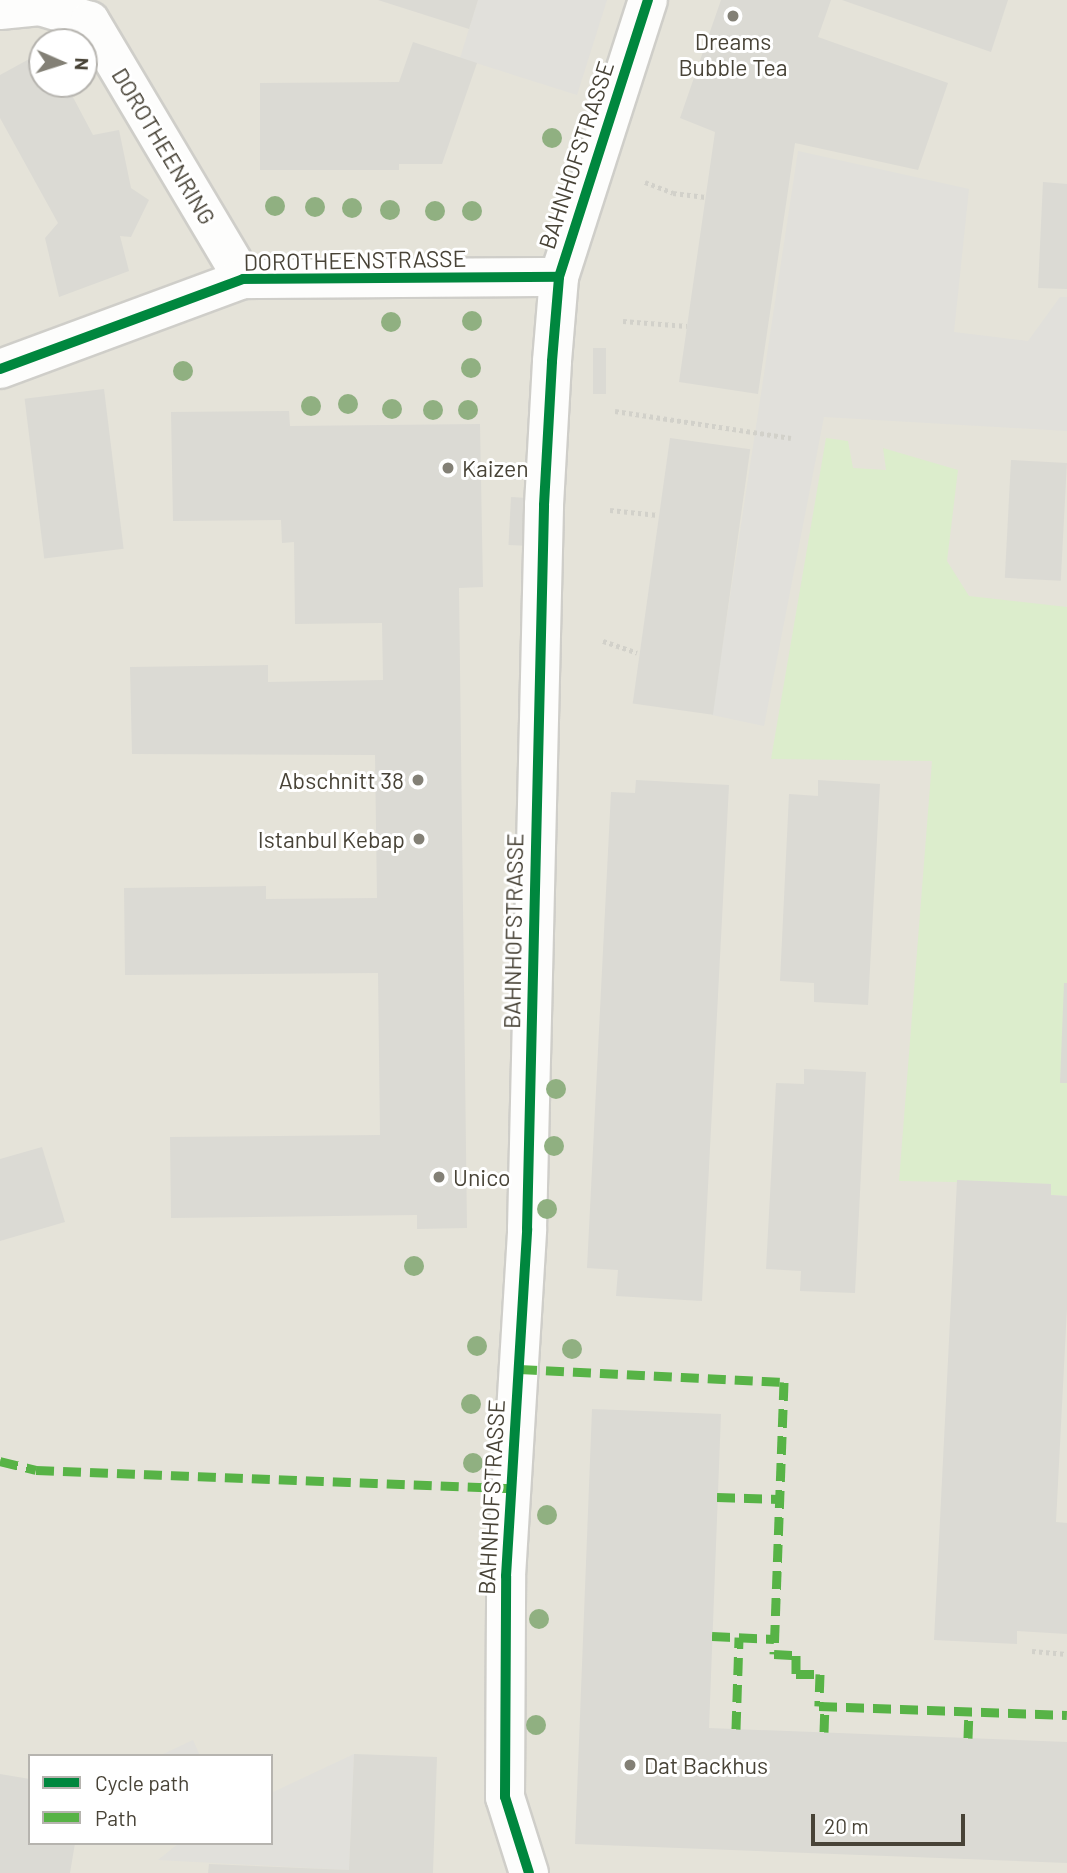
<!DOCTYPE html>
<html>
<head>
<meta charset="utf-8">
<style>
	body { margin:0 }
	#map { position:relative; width:1067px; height:1873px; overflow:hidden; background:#f1f1ec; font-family:Barlow,sans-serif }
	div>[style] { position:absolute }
	.residential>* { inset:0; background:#e5e3d9 }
	.green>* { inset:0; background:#dcedcc }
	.parking>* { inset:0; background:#e1e0db }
	.building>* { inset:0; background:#dbdad4; transform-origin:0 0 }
	.path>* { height:4.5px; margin-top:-2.25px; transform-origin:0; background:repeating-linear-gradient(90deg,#d2d1ca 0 3.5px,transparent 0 7px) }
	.roads { filter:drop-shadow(2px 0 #cfcec9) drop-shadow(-2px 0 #cfcec9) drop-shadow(0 2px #cfcec9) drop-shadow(0 -2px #cfcec9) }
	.street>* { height:38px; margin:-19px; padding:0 19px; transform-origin:19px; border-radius:19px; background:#fdfdfc }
	.quiet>* { height:9px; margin-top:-4.5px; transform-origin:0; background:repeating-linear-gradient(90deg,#57b346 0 18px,transparent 0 27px) }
	.cycleway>* { height:10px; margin:-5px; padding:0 5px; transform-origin:5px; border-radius:5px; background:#00873e }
	.trees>* { width:20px; height:20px; margin:-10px; border-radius:50%; background:#90b081 }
	.dots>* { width:19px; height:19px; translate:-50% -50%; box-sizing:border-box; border:4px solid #fff; border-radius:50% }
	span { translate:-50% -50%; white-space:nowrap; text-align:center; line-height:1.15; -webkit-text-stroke:6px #fff; paint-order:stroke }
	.poi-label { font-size:23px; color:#484337 }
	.left { translate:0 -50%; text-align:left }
	.right { translate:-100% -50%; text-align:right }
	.street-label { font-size:23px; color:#484337 }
	.legend { position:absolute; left:28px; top:1754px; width:245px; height:91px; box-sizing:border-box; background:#fff; border:2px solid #b6b4af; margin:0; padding:9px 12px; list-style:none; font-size:21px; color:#484337 }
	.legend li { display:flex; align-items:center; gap:14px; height:35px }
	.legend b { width:35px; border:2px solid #b6b4af }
	.north { position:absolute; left:28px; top:28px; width:70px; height:70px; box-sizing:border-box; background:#fff; border:2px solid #b6b4af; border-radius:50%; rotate:93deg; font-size:19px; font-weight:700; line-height:28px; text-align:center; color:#484337 }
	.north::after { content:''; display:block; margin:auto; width:24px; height:32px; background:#838076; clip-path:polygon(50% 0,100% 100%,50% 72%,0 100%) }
	.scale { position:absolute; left:811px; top:1814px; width:154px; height:32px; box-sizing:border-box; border:4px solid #484337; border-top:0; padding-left:9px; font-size:21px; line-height:24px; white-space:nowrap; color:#484337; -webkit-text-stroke:5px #fff; paint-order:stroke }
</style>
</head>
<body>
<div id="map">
	<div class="residential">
		<div style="clip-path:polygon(evenodd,0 0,1067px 0,1067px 1873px,0 1873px,0 0,42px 42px,84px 42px,84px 84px,42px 84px,42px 42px,0 0,30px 1756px,271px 1756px,271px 1843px,30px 1843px,30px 1756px)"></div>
	</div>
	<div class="green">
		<div style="clip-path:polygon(826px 438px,848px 441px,853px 468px,886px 470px,883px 448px,958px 470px,947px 561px,969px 596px,1067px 607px,1067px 983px,1060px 1083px,1067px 1083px,1067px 1196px,1051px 1195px,1051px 1184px,899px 1181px,932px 761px,771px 759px)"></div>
	</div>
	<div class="parking">
		<div style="clip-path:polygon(478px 0,607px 0,577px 95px,460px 58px)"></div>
		<div style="clip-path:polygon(798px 151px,969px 189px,954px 332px,1028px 341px,1060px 297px,1067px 297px,1067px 431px,824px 417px,764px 726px,712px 715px)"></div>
		<div style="clip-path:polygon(193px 1740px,200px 1756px,159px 1756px)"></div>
		<div style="clip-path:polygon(354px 1754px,349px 1870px,158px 1860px,179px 1843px,271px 1843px,271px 1793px)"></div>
	</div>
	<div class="building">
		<div style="clip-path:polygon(378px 0,478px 0,469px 29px)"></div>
		<div style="clip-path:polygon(721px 0,831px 0,818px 37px,948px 83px,918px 170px,795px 143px,758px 394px,679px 382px,715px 132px,680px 118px)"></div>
		<div style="clip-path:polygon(842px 0,1008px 0,991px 52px)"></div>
		<div style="clip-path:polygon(413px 42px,477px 63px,442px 164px,399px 164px,399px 170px,260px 170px,260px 83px,399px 82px)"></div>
		<div style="clip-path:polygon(42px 52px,42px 84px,66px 84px,93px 135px,119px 130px,131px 188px,149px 200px,131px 237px,120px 236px,129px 271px,59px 297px,45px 238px,58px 223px,0 118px,0 75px)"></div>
		<div style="clip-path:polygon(1043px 182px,1067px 184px,1067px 289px,1038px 288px)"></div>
		<div style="left:593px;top:348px;width:13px;height:46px"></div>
		<div style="left:104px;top:389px;width:161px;height:80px;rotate:83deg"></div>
		<div style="clip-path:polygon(289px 411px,290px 426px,480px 424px,483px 587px,459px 588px,467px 1228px,417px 1229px,417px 1215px,171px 1218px,170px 1137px,380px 1135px,378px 973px,125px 975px,124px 888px,266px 886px,266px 899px,377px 898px,375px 755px,132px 754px,130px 667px,268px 665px,268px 682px,383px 680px,382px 623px,295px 624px,294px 542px,282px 543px,281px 520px,173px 521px,171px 412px)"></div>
		<div style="left:670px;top:438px;width:81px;height:268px;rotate:8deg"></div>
		<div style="left:1011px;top:460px;width:56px;height:118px;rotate:3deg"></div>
		<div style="left:511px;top:497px;width:17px;height:48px;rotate:3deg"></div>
		<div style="clip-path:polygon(636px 780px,729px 785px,702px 1301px,616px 1296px,618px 1270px,587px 1268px,611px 792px,635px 793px)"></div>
		<div style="clip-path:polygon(818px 780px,880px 784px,868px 1005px,814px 1002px,814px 983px,780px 981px,789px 794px,818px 796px)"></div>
		<div style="clip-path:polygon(1064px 983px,1067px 983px,1067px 1083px,1060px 1083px)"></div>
		<div style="clip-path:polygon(804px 1069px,866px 1072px,855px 1293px,800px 1291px,801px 1271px,766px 1269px,776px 1083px,804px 1084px)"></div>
		<div style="clip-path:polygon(42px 1147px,65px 1222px,0 1241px,0 1159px)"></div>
		<div style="clip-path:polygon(957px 1180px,1051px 1184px,1051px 1195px,1067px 1196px,1067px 1308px,1056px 1522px,1067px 1523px,1067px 1634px,1017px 1631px,1017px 1644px,934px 1640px)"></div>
		<div style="clip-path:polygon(592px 1409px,721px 1414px,709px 1728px,1067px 1742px,1067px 1863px,575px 1844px)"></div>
		<div style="clip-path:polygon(354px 1754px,437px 1757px,433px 1873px,208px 1873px,209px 1864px,349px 1870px)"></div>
		<div style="clip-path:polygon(0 1774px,30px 1779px,30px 1843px,75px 1843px,70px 1873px,0 1873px)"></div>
	</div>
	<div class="path">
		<div style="left:645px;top:182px;width:30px;rotate:21deg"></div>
		<div style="left:673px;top:193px;width:33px;rotate:7deg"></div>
		<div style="left:623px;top:321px;width:64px;rotate:4.5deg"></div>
		<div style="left:615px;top:411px;width:178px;rotate:8.7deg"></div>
		<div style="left:610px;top:510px;width:48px;rotate:5.9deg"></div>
		<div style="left:603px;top:641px;width:36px;rotate:19deg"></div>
		<div style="left:1032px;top:1651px;width:35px;rotate:5deg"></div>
	</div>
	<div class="roads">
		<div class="street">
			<div style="left:0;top:10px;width:40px;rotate:-5.7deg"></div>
			<div style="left:40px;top:6px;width:52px;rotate:16.7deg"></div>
			<div style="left:90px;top:21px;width:300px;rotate:59.3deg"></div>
			<div style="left:0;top:369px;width:259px;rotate:-20.3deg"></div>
			<div style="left:243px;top:279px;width:316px;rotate:-0.4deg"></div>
			<div style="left:529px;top:1873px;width:80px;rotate:-107.5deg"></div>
			<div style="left:505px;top:1797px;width:221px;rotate:-89.7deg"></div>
			<div style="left:506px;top:1576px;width:348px;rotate:-86.5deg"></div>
			<div style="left:527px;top:1229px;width:724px;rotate:-88.65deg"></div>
			<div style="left:544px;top:505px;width:144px;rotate:-86.8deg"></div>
			<div style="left:552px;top:361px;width:84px;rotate:-85.2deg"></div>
			<div style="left:559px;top:277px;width:291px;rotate:-72.2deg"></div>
		</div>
	</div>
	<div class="quiet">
		<div style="left:519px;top:1369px;width:265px;rotate:2.8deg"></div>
		<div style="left:784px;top:1382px;width:272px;rotate:92.1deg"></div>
		<div style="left:774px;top:1654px;width:22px;rotate:3deg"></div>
		<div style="left:796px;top:1655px;width:19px;rotate:90deg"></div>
		<div style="left:796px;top:1674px;width:24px"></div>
		<div style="left:820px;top:1674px;width:32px;rotate:92deg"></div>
		<div style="left:819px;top:1706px;width:248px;rotate:2.1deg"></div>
		<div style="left:0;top:1461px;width:37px;rotate:14deg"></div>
		<div style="left:36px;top:1470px;width:476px;rotate:2.2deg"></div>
		<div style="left:717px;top:1497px;width:62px;rotate:1.8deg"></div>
		<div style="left:712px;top:1636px;width:62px;rotate:2.8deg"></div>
		<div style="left:736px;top:1729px;width:92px;rotate:-88.1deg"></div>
		<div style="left:824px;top:1732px;width:26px;rotate:-88deg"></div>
		<div style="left:968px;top:1738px;width:26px;rotate:-88deg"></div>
	</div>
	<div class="cycleway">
		<div style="left:0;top:369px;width:259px;rotate:-20.3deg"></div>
		<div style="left:243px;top:279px;width:316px;rotate:-0.4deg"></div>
		<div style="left:529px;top:1873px;width:80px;rotate:-107.5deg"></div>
		<div style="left:505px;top:1797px;width:221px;rotate:-89.7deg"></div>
		<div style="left:506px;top:1576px;width:348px;rotate:-86.5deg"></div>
		<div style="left:527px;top:1229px;width:724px;rotate:-88.65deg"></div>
		<div style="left:544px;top:505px;width:144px;rotate:-86.8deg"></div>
		<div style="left:552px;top:361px;width:84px;rotate:-85.2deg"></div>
		<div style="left:559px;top:277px;width:291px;rotate:-72.2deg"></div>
	</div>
	<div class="trees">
		<div style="left:552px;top:138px"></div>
		<div style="left:275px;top:206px"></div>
		<div style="left:315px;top:207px"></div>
		<div style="left:352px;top:208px"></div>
		<div style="left:390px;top:210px"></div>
		<div style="left:435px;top:211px"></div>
		<div style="left:472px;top:211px"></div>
		<div style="left:472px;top:321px"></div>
		<div style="left:391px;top:322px"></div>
		<div style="left:471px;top:368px"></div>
		<div style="left:183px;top:371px"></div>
		<div style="left:348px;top:404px"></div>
		<div style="left:311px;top:406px"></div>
		<div style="left:392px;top:409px"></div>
		<div style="left:433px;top:410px"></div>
		<div style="left:468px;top:410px"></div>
		<div style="left:556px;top:1089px"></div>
		<div style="left:554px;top:1146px"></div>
		<div style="left:547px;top:1209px"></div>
		<div style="left:414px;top:1266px"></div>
		<div style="left:477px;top:1346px"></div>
		<div style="left:572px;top:1349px"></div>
		<div style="left:471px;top:1404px"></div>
		<div style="left:473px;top:1463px"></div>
		<div style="left:547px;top:1515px"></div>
		<div style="left:539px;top:1619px"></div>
		<div style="left:536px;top:1725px"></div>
	</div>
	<div class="dots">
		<div style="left:733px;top:16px;background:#838076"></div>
		<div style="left:448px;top:468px;background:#838076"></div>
		<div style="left:418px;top:780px;background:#838076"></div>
		<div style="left:419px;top:839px;background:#838076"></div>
		<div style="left:439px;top:1177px;background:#838076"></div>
		<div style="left:630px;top:1765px;background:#838076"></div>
	</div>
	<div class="poi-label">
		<span style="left:733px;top:54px">Dreams<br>Bubble Tea</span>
		<span class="left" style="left:462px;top:468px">Kaizen</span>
		<span class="right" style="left:404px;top:780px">Abschnitt 38</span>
		<span class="right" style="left:405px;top:839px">Istanbul Kebap</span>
		<span class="left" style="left:453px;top:1177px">Unico</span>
		<span class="left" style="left:644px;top:1765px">Dat Backhus</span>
	</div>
	<div class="street-label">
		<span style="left:164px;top:146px;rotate:59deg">DOROTHEENRING</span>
		<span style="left:576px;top:155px;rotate:-72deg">BAHNHOFSTRASSE</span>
		<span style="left:355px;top:260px;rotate:-1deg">DOROTHEENSTRASSE</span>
		<span style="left:513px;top:931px;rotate:-89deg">BAHNHOFSTRASSE</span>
		<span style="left:491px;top:1497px;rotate:-87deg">BAHNHOFSTRASSE</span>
	</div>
	<ul class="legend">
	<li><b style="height:9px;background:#00873e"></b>Cycle path</li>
	<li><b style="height:9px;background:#57b346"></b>Path</li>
	</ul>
	<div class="north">N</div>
	<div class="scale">20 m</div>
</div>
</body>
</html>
